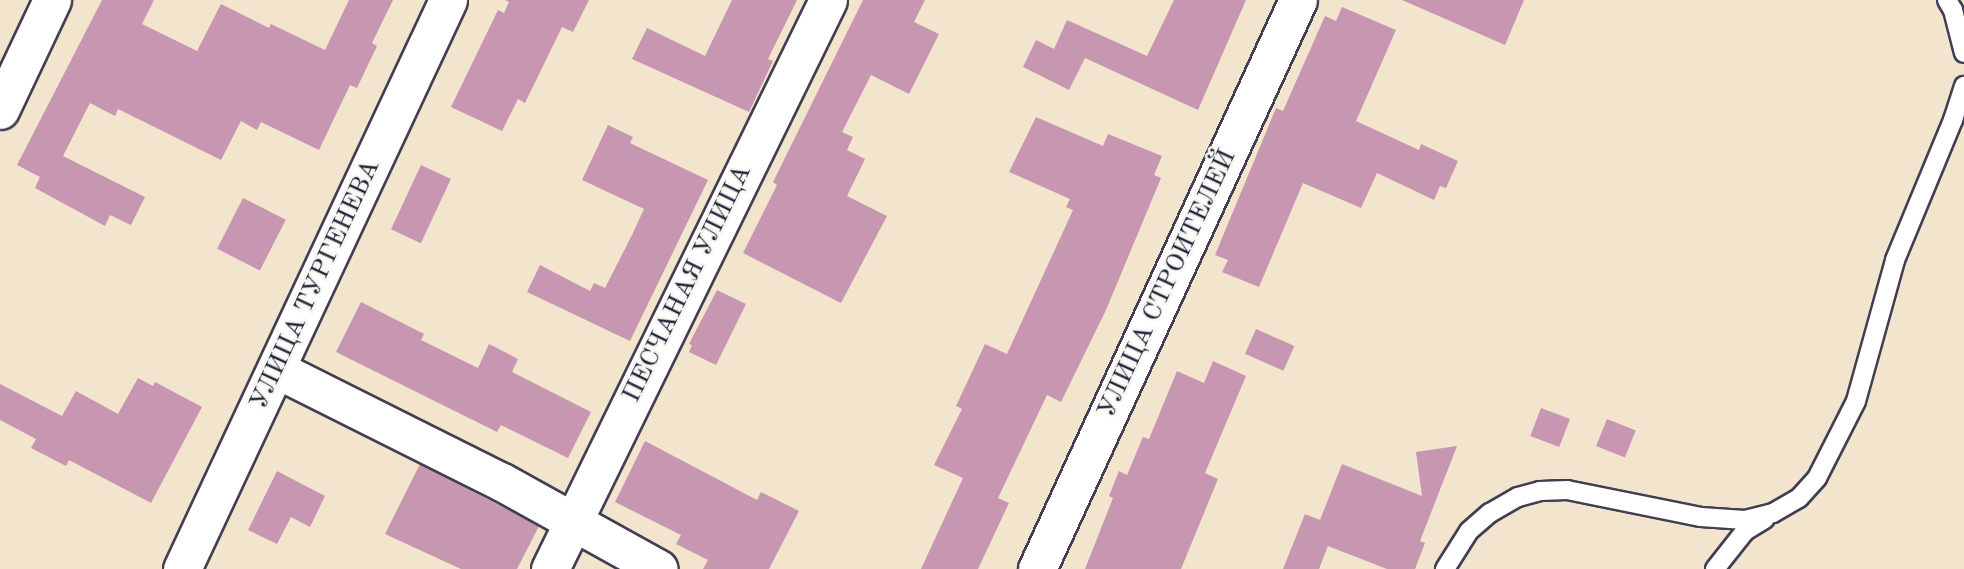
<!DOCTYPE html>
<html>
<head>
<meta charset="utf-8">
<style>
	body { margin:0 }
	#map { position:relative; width:1964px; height:569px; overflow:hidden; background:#f3e4cd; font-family:"Old Standard TT",serif }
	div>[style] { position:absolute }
	.building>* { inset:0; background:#c796b1; transform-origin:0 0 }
	.roads { filter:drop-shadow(2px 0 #413f51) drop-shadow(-2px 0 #413f51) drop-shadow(0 2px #413f51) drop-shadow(0 -2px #413f51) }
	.service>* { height:18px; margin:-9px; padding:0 9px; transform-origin:9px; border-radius:9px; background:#fff }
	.minor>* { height:37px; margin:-18.5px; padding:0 18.5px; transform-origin:18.5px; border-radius:18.5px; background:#fff }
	span { translate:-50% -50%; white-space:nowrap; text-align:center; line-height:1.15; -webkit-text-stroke:5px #f6f6f2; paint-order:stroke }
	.street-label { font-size:26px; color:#22223b }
</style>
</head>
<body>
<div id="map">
	<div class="building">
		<div style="clip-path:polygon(102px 0,154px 0,142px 24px,197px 51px,221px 4px,269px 28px,271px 24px,325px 50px,349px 0,393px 0,372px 43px,377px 46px,357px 88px,350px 85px,319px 150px,261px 122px,257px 130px,241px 121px,221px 160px,118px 109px,115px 116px,90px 103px,63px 156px,145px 197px,131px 225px,110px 215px,105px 226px,35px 188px,40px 177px,17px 165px)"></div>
		<div style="clip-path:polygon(505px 0,589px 0,573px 32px,562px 27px,525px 103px,518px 99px,502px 131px,451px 107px,498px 10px,504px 13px,509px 2px)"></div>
		<div style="clip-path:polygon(732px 0,797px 0,768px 59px,773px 61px,749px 112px,632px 59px,647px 28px,705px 56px)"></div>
		<div style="clip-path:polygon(863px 0,925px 0,914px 22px,939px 34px,909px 94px,871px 75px,842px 132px,853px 137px,847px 150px,865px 159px,847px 196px,887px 216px,841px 303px,743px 253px,777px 185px,773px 182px)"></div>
		<div style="clip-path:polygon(1174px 0,1246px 0,1198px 110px,1085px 58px,1069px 90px,1023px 67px,1036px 40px,1054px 49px,1067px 20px,1147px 56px)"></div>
		<div style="clip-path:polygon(1402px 0,1524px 0,1505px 45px)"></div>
		<div style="clip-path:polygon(1342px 7px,1396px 30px,1356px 121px,1419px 150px,1421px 144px,1458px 161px,1446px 188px,1440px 186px,1434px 200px,1377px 173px,1361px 208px,1303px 183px,1259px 287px,1222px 272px,1228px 260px,1215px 255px,1276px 108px,1283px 111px,1325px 16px,1336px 21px)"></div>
		<div style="clip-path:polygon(1036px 117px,1103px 146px,1108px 134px,1162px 156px,1154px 175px,1161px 178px,1106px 310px,1061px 402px,1047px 395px,998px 498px,1009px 503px,978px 569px,921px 569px,963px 478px,934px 465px,962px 409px,956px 406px,985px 344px,1007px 354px,1073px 210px,1066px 207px,1070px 199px,1009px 172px)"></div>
		<div style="clip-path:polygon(608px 125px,633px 137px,630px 143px,708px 180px,630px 341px,527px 292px,540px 265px,590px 291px,594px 283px,605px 288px,632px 235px,644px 209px,582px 180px)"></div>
		<div style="left:421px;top:165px;width:33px;height:71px;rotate:25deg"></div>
		<div style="left:243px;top:198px;width:48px;height:57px;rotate:27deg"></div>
		<div style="clip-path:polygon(717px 290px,746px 304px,716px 365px,689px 352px,692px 345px,689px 344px)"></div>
		<div style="clip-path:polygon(361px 302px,424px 334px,421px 340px,478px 368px,489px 344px,518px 359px,512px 372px,591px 412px,568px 458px,501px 425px,497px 432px,336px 352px)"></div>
		<div style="left:1256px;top:329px;width:42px;height:27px;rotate:24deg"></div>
		<div style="clip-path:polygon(1213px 361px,1246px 376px,1205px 473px,1218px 479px,1181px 569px,1085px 569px,1113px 498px,1109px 496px,1119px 471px,1127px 475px,1143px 437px,1149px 439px,1177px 371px,1204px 383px)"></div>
		<div style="clip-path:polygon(138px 378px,153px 386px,155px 382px,202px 407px,151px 503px,69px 460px,66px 466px,31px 448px,36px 439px,0 420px,0 384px,62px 416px,76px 391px,118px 414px)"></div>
		<div style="left:1541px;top:408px;width:31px;height:30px;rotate:21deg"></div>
		<div style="left:1607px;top:419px;width:31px;height:29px;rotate:22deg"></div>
		<div style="clip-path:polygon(645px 441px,757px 500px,761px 492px,799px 511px,769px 569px,703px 569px,708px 560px,676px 544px,681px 535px,615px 502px)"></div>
		<div style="clip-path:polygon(1457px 446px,1420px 541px,1425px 543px,1415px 569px,1387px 569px,1328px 546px,1319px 569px,1283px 569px,1305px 514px,1320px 520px,1342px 464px,1422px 496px,1416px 452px)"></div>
		<div style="clip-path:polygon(420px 464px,539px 526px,517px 569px,461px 569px,385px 534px)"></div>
		<div style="clip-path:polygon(277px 471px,325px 496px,310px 527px,291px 517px,277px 544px,248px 530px)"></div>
	</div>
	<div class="roads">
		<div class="service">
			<div style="left:1947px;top:0;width:12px;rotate:59deg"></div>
			<div style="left:1953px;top:10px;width:44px;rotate:75.7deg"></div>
			<div style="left:1445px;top:569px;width:45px;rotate:-57.7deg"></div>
			<div style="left:1469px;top:531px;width:28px;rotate:-41deg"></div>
			<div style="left:1490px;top:513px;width:32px;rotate:-30deg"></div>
			<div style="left:1518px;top:497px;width:23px;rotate:-15deg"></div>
			<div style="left:1540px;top:491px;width:27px;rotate:-2deg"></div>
			<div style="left:1567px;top:490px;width:137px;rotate:11.4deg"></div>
			<div style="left:1701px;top:517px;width:44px;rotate:3.9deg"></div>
			<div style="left:1745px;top:520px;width:29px;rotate:-14deg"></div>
			<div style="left:1773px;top:513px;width:30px;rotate:-30deg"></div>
			<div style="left:1799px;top:498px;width:27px;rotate:-48deg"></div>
			<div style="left:1817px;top:478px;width:86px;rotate:-63.1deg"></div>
			<div style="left:1856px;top:401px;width:146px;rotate:-74.5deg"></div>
			<div style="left:1895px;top:260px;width:152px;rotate:-67.5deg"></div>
			<div style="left:1953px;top:120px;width:36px;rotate:-72deg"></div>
			<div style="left:1715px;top:569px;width:48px;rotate:-51.7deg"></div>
			<div style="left:1745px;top:531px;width:23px;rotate:-31deg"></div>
		</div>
		<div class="minor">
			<div style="left:0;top:110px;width:122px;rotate:-64.7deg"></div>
			<div style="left:276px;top:369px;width:253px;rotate:26.6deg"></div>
			<div style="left:502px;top:482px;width:179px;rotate:29deg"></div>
			<div style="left:182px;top:569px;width:628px;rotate:-64.94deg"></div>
			<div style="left:550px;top:569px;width:633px;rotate:-63.96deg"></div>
			<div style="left:1037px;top:569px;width:626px;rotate:-65.36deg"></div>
		</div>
	</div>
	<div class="street-label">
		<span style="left:688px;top:284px;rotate:-64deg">ПЕСЧАНАЯ УЛИЦА</span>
		<span style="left:1168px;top:284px;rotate:-65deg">УЛИЦА СТРОИТЕЛЕЙ</span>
		<span style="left:316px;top:285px;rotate:-65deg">УЛИЦА ТУРГЕНЕВА</span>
	</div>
</div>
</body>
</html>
